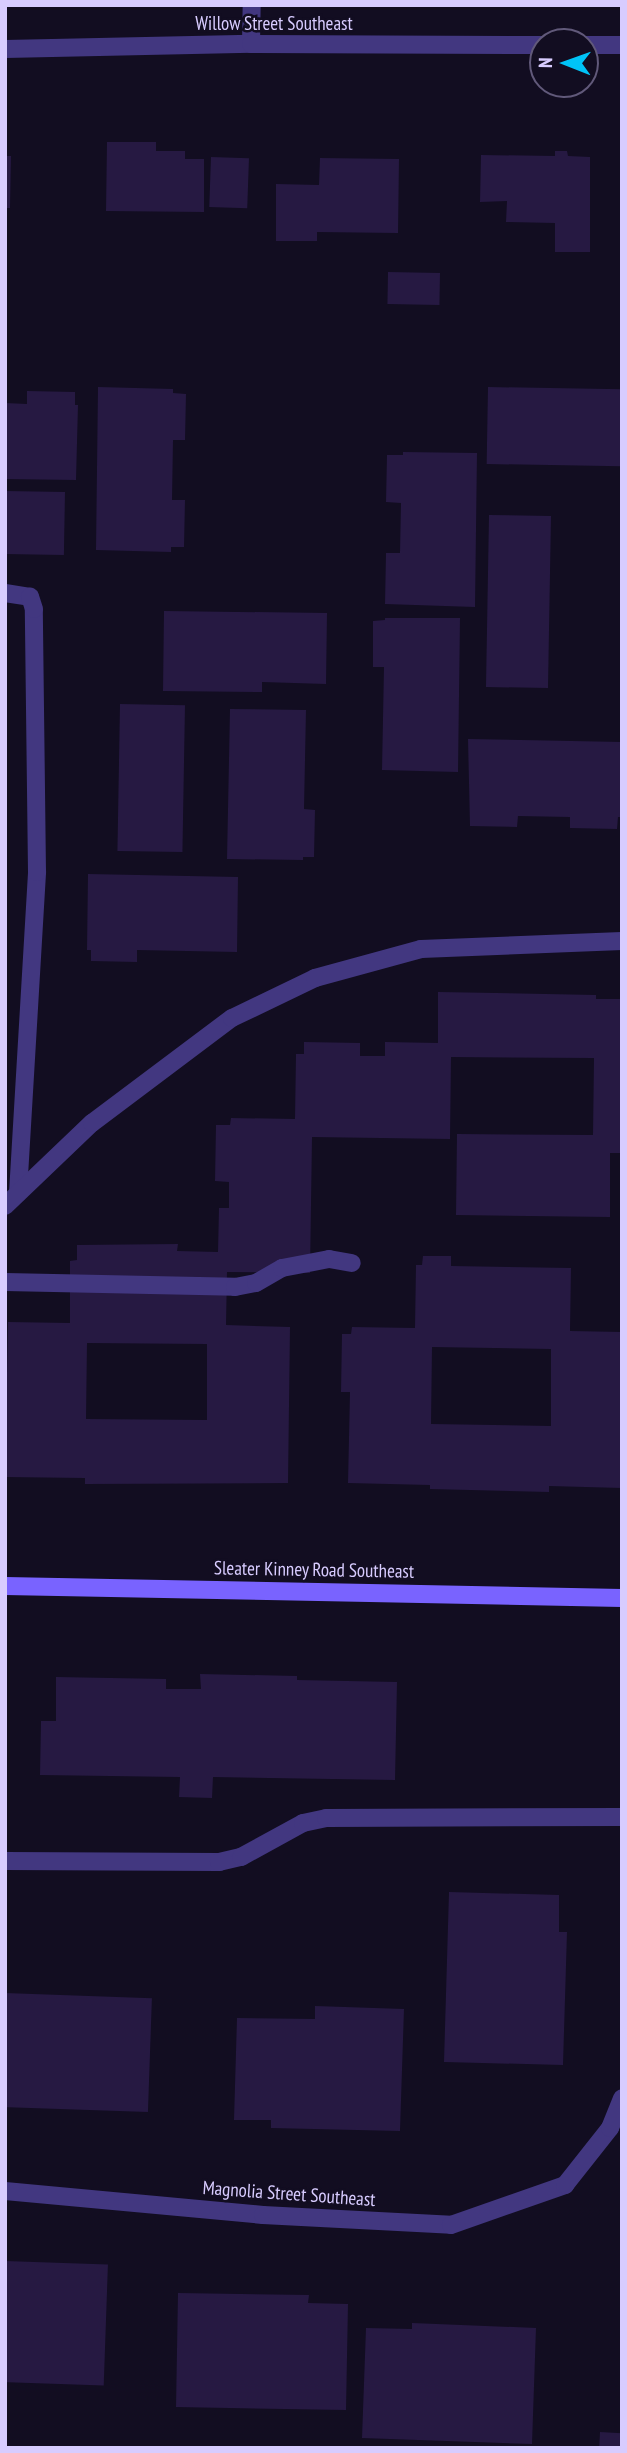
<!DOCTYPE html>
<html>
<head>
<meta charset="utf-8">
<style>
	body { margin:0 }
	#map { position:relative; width:627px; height:2453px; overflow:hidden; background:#120d21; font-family:"PT Sans Narrow",sans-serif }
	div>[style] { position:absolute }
	.building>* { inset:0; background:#261942; transform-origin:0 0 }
	.lane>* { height:18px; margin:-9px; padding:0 9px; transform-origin:9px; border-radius:9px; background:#423780 }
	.street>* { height:18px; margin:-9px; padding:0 9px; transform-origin:9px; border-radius:9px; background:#423780 }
	.secondary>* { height:18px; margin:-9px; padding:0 9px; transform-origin:9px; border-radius:9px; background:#7963ff }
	span { translate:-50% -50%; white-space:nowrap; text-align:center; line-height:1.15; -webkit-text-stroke:5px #120d21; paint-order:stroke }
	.street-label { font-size:19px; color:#d8ccff }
	.frame { position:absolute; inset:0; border:7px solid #d8ccff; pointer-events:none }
	.north { position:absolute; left:529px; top:28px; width:70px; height:70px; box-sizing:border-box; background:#120d21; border:2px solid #61597a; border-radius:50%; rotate:271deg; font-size:19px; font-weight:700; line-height:28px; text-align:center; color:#d8ccff }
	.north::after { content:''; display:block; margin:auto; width:24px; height:32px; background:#00c3f7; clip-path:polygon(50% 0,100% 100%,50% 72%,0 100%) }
</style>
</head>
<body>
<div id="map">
	<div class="building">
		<div style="clip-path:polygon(107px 142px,156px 142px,156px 151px,185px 151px,185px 159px,204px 159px,204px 212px,106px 211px)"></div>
		<div style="clip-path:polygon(555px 151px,567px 151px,568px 156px,590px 157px,590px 252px,555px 252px,555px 223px,506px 222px,507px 201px,480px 202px,481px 155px,555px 156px)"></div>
		<div style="clip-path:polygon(5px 156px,11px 156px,10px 208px,5px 208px)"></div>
		<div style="left:211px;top:157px;width:38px;height:50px;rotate:2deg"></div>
		<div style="clip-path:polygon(320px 158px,399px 159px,398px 233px,317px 232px,317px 241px,276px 241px,276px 184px,319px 185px)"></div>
		<div style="left:388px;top:272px;width:52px;height:32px;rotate:1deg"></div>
		<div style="clip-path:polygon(98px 387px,173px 389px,173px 393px,186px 394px,185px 440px,173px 440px,172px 500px,185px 500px,184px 547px,171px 547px,171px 552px,96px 550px)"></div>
		<div style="left:488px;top:387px;width:134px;height:77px;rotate:1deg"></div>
		<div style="clip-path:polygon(27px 391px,75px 392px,75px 405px,78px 405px,76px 480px,5px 479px,5px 403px,27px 404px)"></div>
		<div style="clip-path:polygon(403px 452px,477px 453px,475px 607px,385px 604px,386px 553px,400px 553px,401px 503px,386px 502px,387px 455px,403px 455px)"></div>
		<div style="left:5px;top:491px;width:60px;height:63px;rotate:1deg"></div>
		<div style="left:489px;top:515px;width:62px;height:172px;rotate:1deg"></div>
		<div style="clip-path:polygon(164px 611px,327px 613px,326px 684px,262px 682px,262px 692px,163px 691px)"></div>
		<div style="clip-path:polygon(385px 618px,460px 618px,458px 772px,382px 770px,384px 667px,373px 667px,373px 621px,385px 620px)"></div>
		<div style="left:120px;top:704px;width:65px;height:147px;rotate:1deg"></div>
		<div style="clip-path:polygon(230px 709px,306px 710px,304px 809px,315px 810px,314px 857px,303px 857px,303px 860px,227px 859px)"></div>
		<div style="clip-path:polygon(468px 739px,622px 742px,622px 817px,618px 817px,617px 829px,570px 828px,570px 817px,518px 816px,517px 827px,470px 826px)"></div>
		<div style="clip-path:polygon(88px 874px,238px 877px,237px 952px,137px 950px,137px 962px,91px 961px,91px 950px,87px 950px)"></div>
		<div style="clip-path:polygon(evenodd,438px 992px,596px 995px,596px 999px,622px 999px,622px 1153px,610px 1153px,610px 1217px,456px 1215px,457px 1134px,593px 1135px,594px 1058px,451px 1057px,450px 1139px,312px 1137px,310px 1273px,227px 1272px,226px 1325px,290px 1327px,288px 1483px,85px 1484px,85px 1478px,5px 1477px,8px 1322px,70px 1323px,70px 1261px,77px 1260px,77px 1245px,178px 1244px,177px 1251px,218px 1252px,219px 1208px,229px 1208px,229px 1182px,215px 1181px,216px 1125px,230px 1125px,231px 1118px,295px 1119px,296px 1054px,304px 1054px,304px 1042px,360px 1043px,360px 1056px,385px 1056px,385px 1042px,438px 1043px,438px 992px,87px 1343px,207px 1344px,207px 1420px,86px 1419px,87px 1343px)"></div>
		<div style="clip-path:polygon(evenodd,423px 1256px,451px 1256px,451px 1266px,571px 1268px,570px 1331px,622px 1332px,622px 1488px,549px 1486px,549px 1492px,430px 1489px,430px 1485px,348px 1483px,350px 1392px,341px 1392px,342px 1334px,351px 1334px,352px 1327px,415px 1328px,416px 1265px,422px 1265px,423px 1256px,432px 1347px,551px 1349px,551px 1426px,431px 1424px,432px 1347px)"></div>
		<div style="clip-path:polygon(200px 1674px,297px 1676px,297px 1680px,397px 1682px,395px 1780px,213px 1777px,212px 1798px,179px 1797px,180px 1777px,40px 1775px,41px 1721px,56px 1721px,56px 1677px,166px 1679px,166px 1689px,201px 1689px)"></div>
		<div style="clip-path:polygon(449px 1892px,559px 1895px,559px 1932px,567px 1932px,563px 2065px,444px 2062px)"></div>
		<div style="left:5px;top:1993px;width:147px;height:114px;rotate:2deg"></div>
		<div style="clip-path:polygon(315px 2006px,404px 2009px,400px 2131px,271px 2128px,271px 2120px,234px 2120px,237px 2018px,315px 2019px)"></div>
		<div style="left:5px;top:2261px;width:103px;height:121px;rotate:2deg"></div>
		<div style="clip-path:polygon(178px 2293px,309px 2295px,308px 2303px,348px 2304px,346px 2410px,176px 2407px)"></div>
		<div style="clip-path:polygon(412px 2323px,536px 2328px,532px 2444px,362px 2438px,366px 2328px,412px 2329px)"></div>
		<div style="left:600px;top:2432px;width:22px;height:16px;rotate:3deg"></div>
	</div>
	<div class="lane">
		<div style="left:5px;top:593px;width:25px;rotate:9deg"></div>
		<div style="left:5px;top:1282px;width:230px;rotate:1.2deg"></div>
		<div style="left:235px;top:1287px;width:21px;rotate:-11deg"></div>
		<div style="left:256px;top:1283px;width:30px;rotate:-30deg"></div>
		<div style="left:282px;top:1268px;width:48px;rotate:-10.8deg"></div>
		<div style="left:329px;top:1259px;width:23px;rotate:10deg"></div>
		<div style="left:5px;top:1861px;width:214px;rotate:0.3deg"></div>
		<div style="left:219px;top:1862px;width:23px;rotate:-13deg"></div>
		<div style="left:241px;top:1857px;width:71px;rotate:-28.7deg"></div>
		<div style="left:303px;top:1823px;width:24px;rotate:-12deg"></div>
		<div style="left:326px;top:1818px;width:296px;rotate:-0.2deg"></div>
	</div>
	<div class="street">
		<div style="left:251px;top:44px;width:39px;rotate:-89deg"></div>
		<div style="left:585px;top:45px;width:37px"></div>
		<div style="left:5px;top:49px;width:246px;rotate:-1.2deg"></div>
		<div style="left:251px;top:44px;width:292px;rotate:0.2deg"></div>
		<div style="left:18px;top:1193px;width:322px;rotate:-86.6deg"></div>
		<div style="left:37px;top:872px;width:263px;rotate:-90.7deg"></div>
		<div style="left:34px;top:609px;width:13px;rotate:-108deg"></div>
		<div style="left:5px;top:1206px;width:120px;rotate:-43.7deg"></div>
		<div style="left:92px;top:1123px;width:175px;rotate:-36.9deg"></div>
		<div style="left:232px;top:1018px;width:92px;rotate:-25.7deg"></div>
		<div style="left:315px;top:978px;width:110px;rotate:-15.3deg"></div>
		<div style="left:421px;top:949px;width:201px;rotate:-2.3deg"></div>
		<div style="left:5px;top:2191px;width:259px;rotate:5.3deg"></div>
		<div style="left:263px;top:2215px;width:188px;rotate:3deg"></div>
		<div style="left:451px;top:2225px;width:121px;rotate:-19.3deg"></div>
		<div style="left:565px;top:2185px;width:73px;rotate:-51.7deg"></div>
		<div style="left:610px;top:2128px;width:32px;rotate:-68deg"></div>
	</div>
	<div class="secondary">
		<div style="left:5px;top:1586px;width:617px;rotate:1.11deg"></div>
	</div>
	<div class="street-label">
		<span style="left:274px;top:24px">Willow Street Southeast</span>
		<span style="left:314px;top:1570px;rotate:1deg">Sleater Kinney Road Southeast</span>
		<span style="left:289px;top:2194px;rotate:4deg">Magnolia Street Southeast</span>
	</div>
	<div class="frame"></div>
	<div class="north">N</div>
</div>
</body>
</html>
